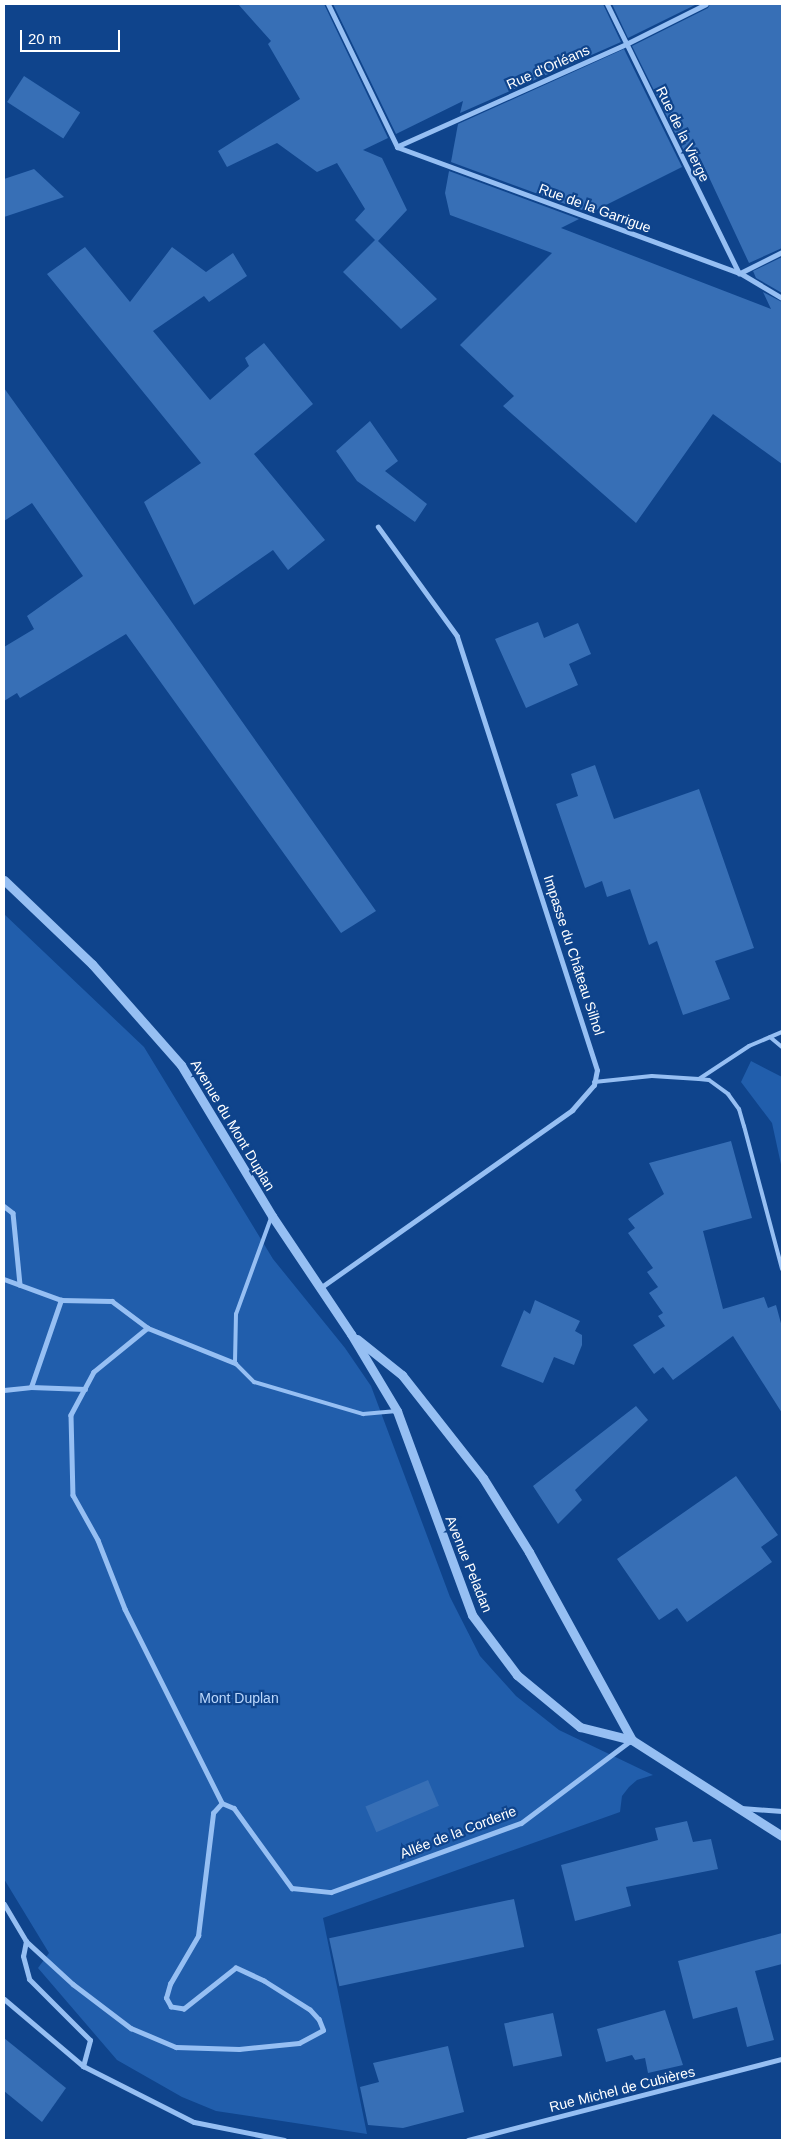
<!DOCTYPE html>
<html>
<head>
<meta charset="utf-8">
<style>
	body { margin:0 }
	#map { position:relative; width:786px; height:2144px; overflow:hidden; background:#0f448c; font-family:Helvetica,sans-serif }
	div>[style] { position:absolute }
	.green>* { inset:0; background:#215eac }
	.building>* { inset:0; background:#376fb6; transform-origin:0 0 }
	.service>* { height:4px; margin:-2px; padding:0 2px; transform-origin:2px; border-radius:2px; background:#96bff3 }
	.pedestrian>* { height:4.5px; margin:-2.25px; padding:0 2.25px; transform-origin:2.25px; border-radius:2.25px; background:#96bff3 }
	.minor>* { height:5px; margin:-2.5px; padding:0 2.5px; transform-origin:2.5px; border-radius:2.5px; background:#96bff3 }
	.tertiary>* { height:9px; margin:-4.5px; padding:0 4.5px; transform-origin:4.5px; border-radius:4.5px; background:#96bff3 }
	span { translate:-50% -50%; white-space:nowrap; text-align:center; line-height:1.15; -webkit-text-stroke:4.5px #0f448c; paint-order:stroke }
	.street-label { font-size:14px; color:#fff }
	.park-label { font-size:14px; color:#bdd9fd }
	.frame { position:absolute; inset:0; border:5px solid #fff; pointer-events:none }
	.scale { position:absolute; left:20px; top:30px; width:100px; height:22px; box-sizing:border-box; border:2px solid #fff; border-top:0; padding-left:6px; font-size:15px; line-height:18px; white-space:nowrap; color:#fff; -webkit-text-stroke:4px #0f448c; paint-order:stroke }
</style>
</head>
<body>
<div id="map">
	<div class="green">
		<div style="clip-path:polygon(4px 914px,144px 1047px,273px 1259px,345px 1348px,371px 1386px,450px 1597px,480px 1656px,516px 1696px,559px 1730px,653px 1775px,637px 1780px,629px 1787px,622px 1796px,620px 1812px,323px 1918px,367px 2134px,216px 2111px,182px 2097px,117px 2060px,38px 1968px,49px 1953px,4px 1879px)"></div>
		<div style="clip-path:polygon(751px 1061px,782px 1077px,782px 1169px,772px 1123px,741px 1082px)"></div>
	</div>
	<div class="building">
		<div style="clip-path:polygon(238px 4px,324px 4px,388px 138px,363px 150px,382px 158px,407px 210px,378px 241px,437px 299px,401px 329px,343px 272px,375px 240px,355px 220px,365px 209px,337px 163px,317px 172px,277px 143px,227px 167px,218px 151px,300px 99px,268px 44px,271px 41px)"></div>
		<div style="clip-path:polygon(333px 4px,603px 4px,621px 42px,460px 113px,463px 101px,396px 134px)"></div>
		<div style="clip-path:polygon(612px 4px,697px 4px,628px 38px)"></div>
		<div style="clip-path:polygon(710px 4px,782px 4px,782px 248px,749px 263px,700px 158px,690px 163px,632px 46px,708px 8px)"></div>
		<div style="clip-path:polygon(624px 49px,682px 167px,590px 213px,451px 162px,458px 124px)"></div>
		<div style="left:24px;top:76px;width:67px;height:31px;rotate:33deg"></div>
		<div style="clip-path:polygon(34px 169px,64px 197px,4px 217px,4px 179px)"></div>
		<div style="clip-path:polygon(449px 171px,579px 219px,561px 228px,771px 309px,763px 292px,782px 302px,782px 464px,713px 414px,636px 523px,503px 406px,514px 396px,460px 345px,552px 253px,450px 215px,445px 193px)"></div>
		<div style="clip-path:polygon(85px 247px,130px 302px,172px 247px,206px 272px,233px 253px,247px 276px,209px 302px,204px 296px,153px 331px,210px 400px,249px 366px,245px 358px,264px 343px,313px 404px,254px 454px,325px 540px,288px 570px,273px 550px,194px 605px,144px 502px,201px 463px,47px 274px)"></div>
		<div style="clip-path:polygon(782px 257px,782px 293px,756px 278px,753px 271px)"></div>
		<div style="clip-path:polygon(4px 388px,171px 621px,376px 911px,341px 933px,126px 634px,20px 698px,17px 693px,4px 701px,4px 647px,34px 629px,27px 616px,83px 576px,32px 503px,4px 521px)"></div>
		<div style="clip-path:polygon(370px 421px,398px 461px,385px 471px,427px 504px,415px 522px,357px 481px,336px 451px)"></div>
		<div style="clip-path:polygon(538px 622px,544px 638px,578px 623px,591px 654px,569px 664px,578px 685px,526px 708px,495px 639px)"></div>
		<div style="clip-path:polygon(595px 765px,614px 819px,699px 789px,754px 948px,715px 961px,730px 999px,683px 1015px,657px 941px,649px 945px,630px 889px,607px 897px,602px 881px,585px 888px,556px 804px,578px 796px,571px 774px)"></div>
		<div style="clip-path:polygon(731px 1141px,752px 1218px,703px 1231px,723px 1309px,764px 1297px,768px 1308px,776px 1305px,782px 1327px,782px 1413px,733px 1336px,673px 1380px,663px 1367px,654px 1374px,633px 1345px,665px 1326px,658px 1316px,663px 1313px,649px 1293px,658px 1287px,647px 1272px,653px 1268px,628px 1233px,635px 1228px,628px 1219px,664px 1194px,649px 1163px)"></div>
		<div style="clip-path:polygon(535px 1300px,580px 1321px,575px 1331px,582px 1335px,582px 1345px,574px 1365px,554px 1357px,543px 1383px,501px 1366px,524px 1310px,530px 1314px)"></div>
		<div style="clip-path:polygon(636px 1406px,648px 1420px,575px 1490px,582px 1500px,558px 1524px,533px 1486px)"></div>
		<div style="clip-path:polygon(736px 1476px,778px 1535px,761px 1547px,772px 1562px,687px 1622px,677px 1608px,659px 1620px,617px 1559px)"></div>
		<div style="left:428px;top:1780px;width:28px;height:68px;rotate:67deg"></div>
		<div style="clip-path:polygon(687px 1821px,693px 1842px,711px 1839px,718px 1869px,626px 1887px,631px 1906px,575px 1921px,561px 1865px,658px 1840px,655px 1828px)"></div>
		<div style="left:514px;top:1899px;width:49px;height:189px;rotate:78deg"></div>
		<div style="clip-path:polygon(782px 1933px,782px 1964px,755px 1971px,774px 2040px,747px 2047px,737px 2007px,693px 2019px,678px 1961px)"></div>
		<div style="clip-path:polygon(665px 2010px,683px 2065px,648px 2073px,645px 2058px,635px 2060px,632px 2055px,606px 2062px,597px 2029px)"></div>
		<div style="left:553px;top:2013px;width:44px;height:50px;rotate:78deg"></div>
		<div style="clip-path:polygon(4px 2038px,66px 2088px,42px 2122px,4px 2091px)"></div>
		<div style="clip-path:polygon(448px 2046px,464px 2112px,403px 2128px,368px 2125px,360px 2087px,379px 2082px,373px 2063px)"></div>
	</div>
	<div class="service">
		<div style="left:770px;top:1037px;width:16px;rotate:40deg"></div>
		<div style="left:699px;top:1079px;width:60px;rotate:-33.4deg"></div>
		<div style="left:749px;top:1046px;width:36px;rotate:-23deg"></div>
		<div style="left:594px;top:1082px;width:58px;rotate:-5.9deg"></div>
		<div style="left:652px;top:1076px;width:47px;rotate:3.7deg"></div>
		<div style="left:699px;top:1079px;width:10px;rotate:6deg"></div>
		<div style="left:709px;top:1080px;width:24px;rotate:36deg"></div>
		<div style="left:728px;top:1094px;width:19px;rotate:54deg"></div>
		<div style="left:739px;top:1109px;width:18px;rotate:74deg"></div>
		<div style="left:744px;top:1126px;width:148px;rotate:75.1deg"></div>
		<div style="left:271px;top:1218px;width:102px;rotate:110deg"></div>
		<div style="left:236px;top:1314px;width:49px;rotate:91.2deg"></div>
		<div style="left:235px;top:1363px;width:27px;rotate:45deg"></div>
		<div style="left:254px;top:1382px;width:114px;rotate:16.4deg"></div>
		<div style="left:363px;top:1414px;width:34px;rotate:-5deg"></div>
	</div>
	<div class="pedestrian">
		<div style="left:4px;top:1206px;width:11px;rotate:38deg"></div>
		<div style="left:13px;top:1213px;width:72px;rotate:84.4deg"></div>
		<div style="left:4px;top:1279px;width:61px;rotate:20.2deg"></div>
		<div style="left:61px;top:1300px;width:51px;rotate:1.1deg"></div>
		<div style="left:112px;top:1301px;width:45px;rotate:36.9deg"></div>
		<div style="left:148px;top:1328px;width:94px;rotate:21.9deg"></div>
		<div style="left:148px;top:1328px;width:70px;rotate:140.8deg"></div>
		<div style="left:94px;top:1372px;width:49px;rotate:118.1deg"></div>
		<div style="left:71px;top:1415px;width:80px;rotate:88.6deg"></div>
		<div style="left:73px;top:1495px;width:51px;rotate:60.9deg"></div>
		<div style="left:98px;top:1540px;width:74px;rotate:68.6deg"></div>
		<div style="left:125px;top:1609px;width:217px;rotate:63.4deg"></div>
		<div style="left:31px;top:1387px;width:54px;rotate:2.1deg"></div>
		<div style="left:4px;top:1390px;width:27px;rotate:-6deg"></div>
		<div style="left:31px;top:1387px;width:92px;rotate:-71deg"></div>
		<div style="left:26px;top:1941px;width:64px;rotate:42.5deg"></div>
		<div style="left:73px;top:1984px;width:73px;rotate:37.2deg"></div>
		<div style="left:131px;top:2028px;width:49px;rotate:22.9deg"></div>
		<div style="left:176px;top:2047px;width:63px;rotate:1.8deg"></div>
		<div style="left:239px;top:2049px;width:60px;rotate:-5.7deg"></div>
		<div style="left:299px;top:2043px;width:27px;rotate:-28deg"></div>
		<div style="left:323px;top:2030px;width:11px;rotate:-112deg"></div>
		<div style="left:319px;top:2020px;width:13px;rotate:-132deg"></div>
		<div style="left:310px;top:2010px;width:54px;rotate:-147.8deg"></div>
		<div style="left:264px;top:1981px;width:31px;rotate:-155deg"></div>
		<div style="left:236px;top:1968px;width:66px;rotate:141.7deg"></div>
		<div style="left:184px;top:2009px;width:13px;rotate:-171deg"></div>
		<div style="left:171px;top:2007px;width:10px;rotate:-119deg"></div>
		<div style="left:166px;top:1998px;width:15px;rotate:-74deg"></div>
		<div style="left:170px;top:1984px;width:56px;rotate:-59.7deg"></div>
		<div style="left:198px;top:1936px;width:124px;rotate:-83deg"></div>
		<div style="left:213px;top:1813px;width:13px;rotate:-48deg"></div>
		<div style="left:222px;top:1803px;width:13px;rotate:23deg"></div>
		<div style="left:234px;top:1808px;width:99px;rotate:54.1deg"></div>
		<div style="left:292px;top:1888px;width:39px;rotate:6deg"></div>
	</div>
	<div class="minor">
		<div style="left:328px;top:4px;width:159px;rotate:64.2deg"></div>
		<div style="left:607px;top:4px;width:300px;rotate:63.9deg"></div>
		<div style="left:398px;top:146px;width:250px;rotate:-24.1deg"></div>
		<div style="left:626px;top:44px;width:89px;rotate:-26.6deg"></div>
		<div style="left:397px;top:147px;width:365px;rotate:20.2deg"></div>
		<div style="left:740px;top:273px;width:49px;rotate:30.8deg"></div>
		<div style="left:740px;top:273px;width:47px;rotate:-26.6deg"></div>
		<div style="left:320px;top:1288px;width:309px;rotate:-35.2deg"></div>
		<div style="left:572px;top:1110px;width:33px;rotate:-49deg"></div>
		<div style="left:594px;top:1085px;width:15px;rotate:-79deg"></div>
		<div style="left:597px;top:1070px;width:456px;rotate:-107.9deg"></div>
		<div style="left:457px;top:636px;width:135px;rotate:-125.9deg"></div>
		<div style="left:741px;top:1808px;width:41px;rotate:4.2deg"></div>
		<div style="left:331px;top:1892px;width:202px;rotate:-20deg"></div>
		<div style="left:521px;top:1823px;width:138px;rotate:-37deg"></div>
		<div style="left:4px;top:1904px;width:43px;rotate:59.3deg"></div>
		<div style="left:26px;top:1941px;width:15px;rotate:101deg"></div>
		<div style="left:23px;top:1956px;width:24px;rotate:75deg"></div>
		<div style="left:29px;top:1979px;width:86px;rotate:45deg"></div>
		<div style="left:90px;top:2040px;width:27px;rotate:105deg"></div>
		<div style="left:4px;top:1999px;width:104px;rotate:40.3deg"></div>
		<div style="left:83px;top:2066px;width:124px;rotate:26.8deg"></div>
		<div style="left:194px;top:2122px;width:92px;rotate:11.3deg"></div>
		<div style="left:468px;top:2140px;width:324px;rotate:-14.5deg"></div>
	</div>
	<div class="tertiary">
		<div style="left:4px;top:880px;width:122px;rotate:43.7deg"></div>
		<div style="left:92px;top:964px;width:135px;rotate:48.6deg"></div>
		<div style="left:181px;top:1065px;width:176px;rotate:58.9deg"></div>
		<div style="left:272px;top:1216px;width:142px;rotate:56.2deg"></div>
		<div style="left:351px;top:1334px;width:90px;rotate:59.1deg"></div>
		<div style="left:397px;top:1411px;width:217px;rotate:69.8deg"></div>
		<div style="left:472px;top:1615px;width:75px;rotate:53.1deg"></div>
		<div style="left:517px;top:1675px;width:82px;rotate:39.5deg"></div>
		<div style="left:580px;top:1727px;width:54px;rotate:14deg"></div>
		<div style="left:632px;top:1740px;width:178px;rotate:32.6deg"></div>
		<div style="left:357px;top:1339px;width:58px;rotate:38.7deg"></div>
		<div style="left:402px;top:1375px;width:131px;rotate:51.8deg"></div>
		<div style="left:483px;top:1478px;width:87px;rotate:58.1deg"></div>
		<div style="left:529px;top:1552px;width:214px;rotate:61.3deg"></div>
	</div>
	<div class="street-label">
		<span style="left:548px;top:67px;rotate:-24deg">Rue d'Orléans</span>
		<span style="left:683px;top:134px;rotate:64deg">Rue de la Vierge</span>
		<span style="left:595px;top:208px;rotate:20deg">Rue de la Garrigue</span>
		<span style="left:574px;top:955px;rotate:72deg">Impasse du Château Silhol</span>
		<span style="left:233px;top:1125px;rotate:59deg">Avenue du Mont Duplan</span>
		<span style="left:469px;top:1564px;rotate:68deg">Avenue Peladan</span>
		<span style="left:458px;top:1832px;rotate:-21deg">Allée de la Corderie</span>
		<span style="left:622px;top:2089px;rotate:-14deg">Rue Michel de Cubières</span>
	</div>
	<div class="park-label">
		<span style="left:239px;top:1698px">Mont Duplan</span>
	</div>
	<div class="frame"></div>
	<div class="scale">20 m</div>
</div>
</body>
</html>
